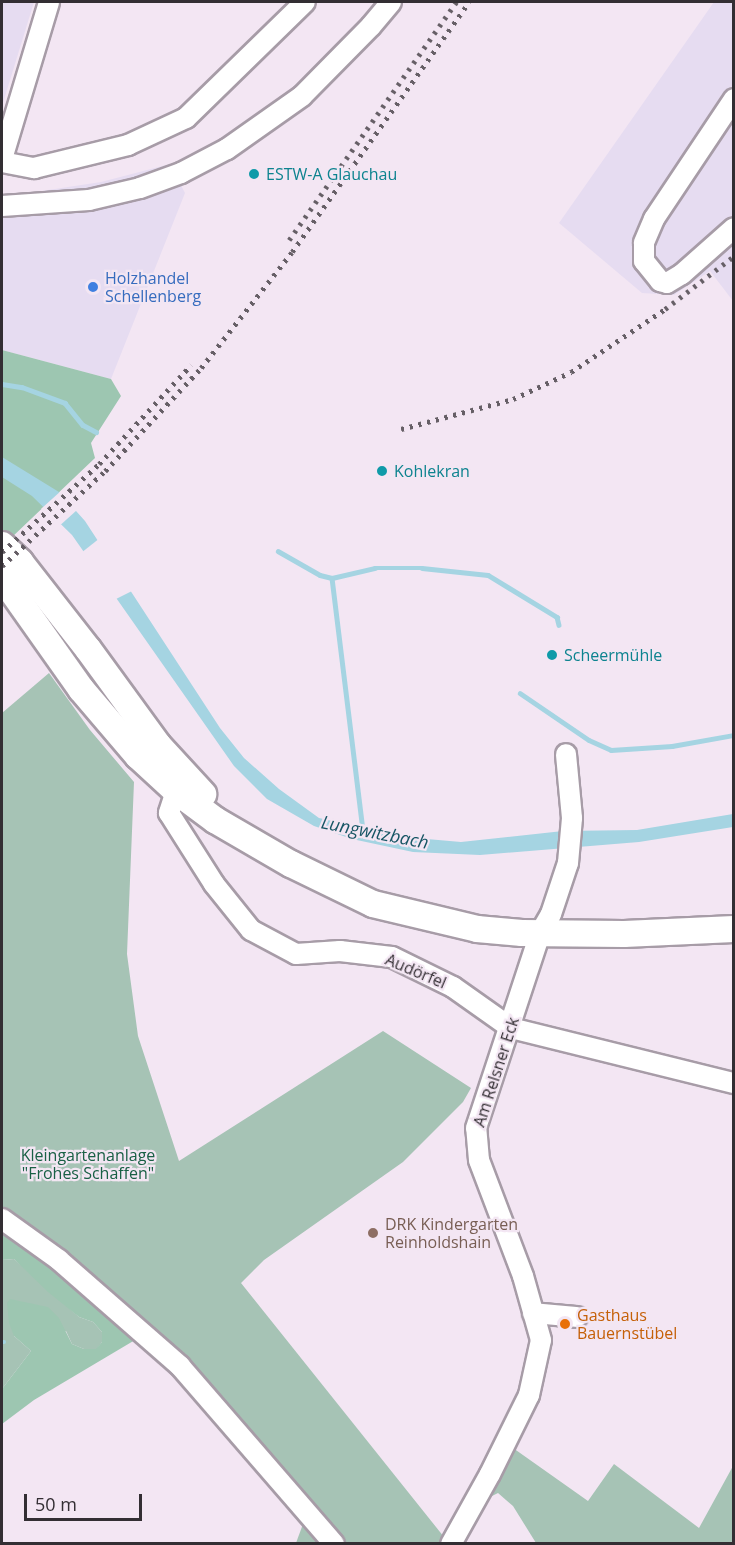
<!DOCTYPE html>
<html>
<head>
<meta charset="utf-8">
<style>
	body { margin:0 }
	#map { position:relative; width:735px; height:1545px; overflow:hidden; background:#f3e6f3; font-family:"Open Sans",sans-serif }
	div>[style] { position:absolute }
	.industrial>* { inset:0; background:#e6dcf1 }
	.green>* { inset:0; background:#a6c3b5 }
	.forest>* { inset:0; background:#9dc6b1 }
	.water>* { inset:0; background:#a5d4e2 }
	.pier>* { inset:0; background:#f3e6f3; transform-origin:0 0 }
	.stream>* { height:4.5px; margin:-2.25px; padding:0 2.25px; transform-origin:2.25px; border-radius:2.25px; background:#a5d4e2 }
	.roads { filter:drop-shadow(2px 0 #a79ca7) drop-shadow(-2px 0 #a79ca7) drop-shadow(0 2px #a79ca7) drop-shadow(0 -2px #a79ca7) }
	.minor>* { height:20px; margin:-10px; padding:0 10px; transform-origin:10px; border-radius:10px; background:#fff }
	.major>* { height:26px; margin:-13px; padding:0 13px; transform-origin:13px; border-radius:13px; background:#fff }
	.rail>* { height:4.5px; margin-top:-2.25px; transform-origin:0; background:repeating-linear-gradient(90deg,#665f66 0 3px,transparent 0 9px) }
	.dots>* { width:16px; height:16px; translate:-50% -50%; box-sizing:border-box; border:3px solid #f3e6f3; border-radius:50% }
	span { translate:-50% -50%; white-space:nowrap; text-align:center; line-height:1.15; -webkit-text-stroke:4.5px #f3e6f3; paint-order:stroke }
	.culture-label { font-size:16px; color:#0d838f }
	.left { translate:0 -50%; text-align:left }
	.shop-label { font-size:16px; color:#366cbe }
	.street-label { font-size:16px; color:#332e33 }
	.park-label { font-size:16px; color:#196045 }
	.education-label { font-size:16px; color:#785e54 }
	.food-label { font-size:16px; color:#c56008 }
	.water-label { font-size:18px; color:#175665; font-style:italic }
	.frame { position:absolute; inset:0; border:3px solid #332e33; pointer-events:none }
	.scale { position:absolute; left:24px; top:1494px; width:118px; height:27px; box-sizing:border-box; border:3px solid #332e33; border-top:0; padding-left:8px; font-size:18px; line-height:21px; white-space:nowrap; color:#332e33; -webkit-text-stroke:4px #f3e6f3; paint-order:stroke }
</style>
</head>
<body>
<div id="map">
	<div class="industrial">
		<div style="clip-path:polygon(2px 2px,34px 2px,2px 106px)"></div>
		<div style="clip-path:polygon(714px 2px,733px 2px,733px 301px,710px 271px,674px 295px,642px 293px,559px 223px)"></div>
		<div style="clip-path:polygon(170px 164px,185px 193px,111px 379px,2px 350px,2px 197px,101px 182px)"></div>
	</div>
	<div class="green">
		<div style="clip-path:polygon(49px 673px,90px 730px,134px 782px,127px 954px,138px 1036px,179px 1161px,383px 1031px,471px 1088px,463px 1102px,403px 1162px,264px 1260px,241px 1283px,444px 1537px,441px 1543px,343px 1543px,64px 1253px,2px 1209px,2px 713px)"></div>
		<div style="clip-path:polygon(14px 1259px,79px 1317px,93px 1322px,102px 1332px,102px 1342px,97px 1349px,84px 1349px,72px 1344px,66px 1331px,14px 1336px,31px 1351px,2px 1389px,2px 1260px)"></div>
		<div style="clip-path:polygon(513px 1448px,588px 1501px,614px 1464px,699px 1528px,733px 1466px,733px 1543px,536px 1543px,513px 1506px,498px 1493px,490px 1497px)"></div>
		<div style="clip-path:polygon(303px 1524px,320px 1543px,296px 1543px)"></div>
	</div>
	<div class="forest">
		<div style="clip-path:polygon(2px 350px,111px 379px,121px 396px,91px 443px,95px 458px,10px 539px,2px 529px)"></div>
		<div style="clip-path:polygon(2px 1229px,51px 1264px,135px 1340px,34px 1400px,2px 1424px,2px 1389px,31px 1351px,14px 1336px,9px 1323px,7px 1303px,10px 1299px,48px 1307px,59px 1318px,72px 1344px,84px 1349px,96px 1349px,102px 1342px,102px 1332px,93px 1322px,79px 1317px,48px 1292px,14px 1259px,2px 1260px)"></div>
	</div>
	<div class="water">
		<div style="clip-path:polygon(2px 457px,59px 492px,85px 521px,220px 728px,244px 758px,279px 789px,319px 818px,404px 837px,461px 842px,563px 831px,637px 830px,733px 814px,733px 827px,639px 842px,480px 855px,413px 852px,352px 839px,314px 826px,267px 799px,234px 766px,72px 535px,32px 496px,2px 477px)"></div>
	</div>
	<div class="pier">
		<div style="left:62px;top:490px;width:25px;height:28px;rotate:48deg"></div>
		<div style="clip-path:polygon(100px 538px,134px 590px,114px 600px,81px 553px)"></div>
	</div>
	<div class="stream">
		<div style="left:2px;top:384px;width:20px;rotate:9deg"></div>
		<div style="left:22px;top:387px;width:46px;rotate:20.4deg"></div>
		<div style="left:65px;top:403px;width:28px;rotate:51deg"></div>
		<div style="left:83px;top:425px;width:15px;rotate:28deg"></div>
		<div style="left:278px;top:551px;width:48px;rotate:29.7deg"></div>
		<div style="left:320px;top:575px;width:12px;rotate:14deg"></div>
		<div style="left:332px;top:578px;width:44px;rotate:-13.1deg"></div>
		<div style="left:375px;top:568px;width:47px"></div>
		<div style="left:422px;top:568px;width:66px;rotate:6.1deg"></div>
		<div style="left:488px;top:575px;width:81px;rotate:31.3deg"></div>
		<div style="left:557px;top:617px;width:8px;rotate:76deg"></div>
		<div style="left:332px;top:578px;width:255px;rotate:83deg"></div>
		<div style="left:520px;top:693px;width:83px;rotate:34.3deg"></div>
		<div style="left:589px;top:740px;width:24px;rotate:24deg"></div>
		<div style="left:611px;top:750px;width:61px;rotate:-3.8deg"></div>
		<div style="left:672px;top:746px;width:63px;rotate:-10.1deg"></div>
		<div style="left:2px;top:1342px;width:2px"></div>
	</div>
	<div class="roads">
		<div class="minor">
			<div style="left:734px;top:99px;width:144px;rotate:123.7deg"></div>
			<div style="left:654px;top:219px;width:26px;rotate:113deg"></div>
			<div style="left:644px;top:243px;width:18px;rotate:90deg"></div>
			<div style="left:644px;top:261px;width:26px;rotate:51deg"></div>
			<div style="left:660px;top:281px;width:7px;rotate:16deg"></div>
			<div style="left:667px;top:283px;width:17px;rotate:-31deg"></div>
			<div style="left:682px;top:274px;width:69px;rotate:-41.5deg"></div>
			<div style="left:2px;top:159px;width:164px;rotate:-73.3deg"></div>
			<div style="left:2px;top:162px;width:33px;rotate:11deg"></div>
			<div style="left:34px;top:168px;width:97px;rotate:-13.7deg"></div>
			<div style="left:128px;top:145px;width:64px;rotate:-25deg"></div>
			<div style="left:186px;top:118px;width:166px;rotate:-44.3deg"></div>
			<div style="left:2px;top:206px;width:87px;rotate:-3.9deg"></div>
			<div style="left:89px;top:200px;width:52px;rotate:-13.2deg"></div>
			<div style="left:140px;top:188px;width:44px;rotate:-20.1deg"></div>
			<div style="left:181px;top:173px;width:52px;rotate:-27.6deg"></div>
			<div style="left:227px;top:149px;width:92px;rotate:-35.2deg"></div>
			<div style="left:302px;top:96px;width:98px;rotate:-45.4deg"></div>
			<div style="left:371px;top:26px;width:31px;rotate:-50deg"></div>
			<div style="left:176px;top:791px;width:23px;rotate:108deg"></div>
			<div style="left:169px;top:813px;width:84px;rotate:57.6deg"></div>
			<div style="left:214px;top:884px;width:59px;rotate:51.2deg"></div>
			<div style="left:251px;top:930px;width:51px;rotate:28.1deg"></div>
			<div style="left:296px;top:954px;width:44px;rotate:-3.9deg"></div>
			<div style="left:340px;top:951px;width:52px;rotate:6.6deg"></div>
			<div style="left:392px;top:957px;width:68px;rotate:26.2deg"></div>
			<div style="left:453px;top:987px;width:71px;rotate:35.3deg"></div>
			<div style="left:511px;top:1028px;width:230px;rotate:13.9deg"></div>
			<div style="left:2px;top:1219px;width:70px;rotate:35.7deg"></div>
			<div style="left:59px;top:1260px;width:161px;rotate:41.2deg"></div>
			<div style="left:180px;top:1366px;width:235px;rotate:49.1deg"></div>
			<div style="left:533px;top:1313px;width:44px;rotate:5.2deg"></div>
			<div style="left:451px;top:1544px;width:80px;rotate:-60.9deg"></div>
			<div style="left:490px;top:1474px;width:88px;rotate:-63.7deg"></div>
			<div style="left:529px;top:1395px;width:56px;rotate:-77.7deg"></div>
			<div style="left:541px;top:1340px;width:66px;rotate:-105.7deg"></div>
			<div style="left:523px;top:1276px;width:124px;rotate:-110.8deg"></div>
			<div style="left:479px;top:1160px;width:32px;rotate:-95deg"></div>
			<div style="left:476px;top:1128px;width:205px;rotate:-71.8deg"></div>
			<div style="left:540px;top:933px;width:22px;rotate:-60deg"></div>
			<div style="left:551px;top:914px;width:54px;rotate:-71.6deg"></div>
			<div style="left:568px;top:863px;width:45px;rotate:-84.9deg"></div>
			<div style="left:572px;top:818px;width:64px;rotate:-95.4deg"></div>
		</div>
		<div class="major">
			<div style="left:2px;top:545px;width:25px;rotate:43deg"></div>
			<div style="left:20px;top:562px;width:110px;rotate:52deg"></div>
			<div style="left:88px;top:649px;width:119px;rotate:53.9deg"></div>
			<div style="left:158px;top:745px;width:67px;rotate:47.4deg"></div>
			<div style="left:2px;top:577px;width:137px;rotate:54.8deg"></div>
			<div style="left:81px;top:689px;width:88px;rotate:49.6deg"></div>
			<div style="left:138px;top:756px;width:52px;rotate:42.6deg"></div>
			<div style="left:176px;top:791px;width:49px;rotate:36.6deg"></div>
			<div style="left:215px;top:820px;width:88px;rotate:30.1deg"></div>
			<div style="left:291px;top:864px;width:91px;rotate:26deg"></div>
			<div style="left:373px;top:904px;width:107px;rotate:13.5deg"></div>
			<div style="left:477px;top:929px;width:45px;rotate:5.1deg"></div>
			<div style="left:522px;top:933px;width:102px;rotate:0.6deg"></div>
			<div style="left:624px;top:934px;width:110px;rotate:-2.6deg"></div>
		</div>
	</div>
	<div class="rail">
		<div style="left:289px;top:240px;width:291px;rotate:-54.9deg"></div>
		<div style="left:401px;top:429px;width:116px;rotate:-15deg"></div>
		<div style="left:513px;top:399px;width:64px;rotate:-25deg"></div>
		<div style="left:571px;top:372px;width:113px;rotate:-33.8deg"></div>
		<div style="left:665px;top:309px;width:87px;rotate:-37.5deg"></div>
		<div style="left:2px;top:552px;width:131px;rotate:-42.2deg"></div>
		<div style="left:99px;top:464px;width:135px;rotate:-47.1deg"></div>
		<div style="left:2px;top:566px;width:140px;rotate:-42.7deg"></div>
		<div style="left:105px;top:471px;width:141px;rotate:-47deg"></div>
		<div style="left:201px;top:368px;width:147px;rotate:-51.9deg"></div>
		<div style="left:292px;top:252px;width:306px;rotate:-54.7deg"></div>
	</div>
	<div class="dots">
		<div style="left:254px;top:174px;background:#0f9aa8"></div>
		<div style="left:93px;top:287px;background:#3f7fe0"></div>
		<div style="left:382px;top:471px;background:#0f9aa8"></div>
		<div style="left:552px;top:655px;background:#0f9aa8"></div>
		<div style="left:373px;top:1233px;background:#8d6e63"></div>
		<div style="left:565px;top:1324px;background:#e8710a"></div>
	</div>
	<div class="culture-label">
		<span class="left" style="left:266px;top:174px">ESTW-A Glauchau</span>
		<span class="left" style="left:394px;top:471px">Kohlekran</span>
		<span class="left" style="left:564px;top:655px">Scheermühle</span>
	</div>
	<div class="shop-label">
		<span class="left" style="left:105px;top:287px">Holzhandel<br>Schellenberg</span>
	</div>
	<div class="street-label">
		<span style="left:416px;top:971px;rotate:23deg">Audörfel</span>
		<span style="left:496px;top:1072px;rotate:-72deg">Am Relsner Eck</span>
	</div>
	<div class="park-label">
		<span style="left:88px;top:1164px">Kleingartenanlage<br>"Frohes Schaffen"</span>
	</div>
	<div class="education-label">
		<span class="left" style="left:385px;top:1233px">DRK Kindergarten<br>Reinholdshain</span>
	</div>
	<div class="food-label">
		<span class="left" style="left:577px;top:1324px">Gasthaus<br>Bauernstübel</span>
	</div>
	<div class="water-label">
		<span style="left:375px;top:832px;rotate:11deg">Lungwitzbach</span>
	</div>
	<div class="frame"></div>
	<div class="scale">50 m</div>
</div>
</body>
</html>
